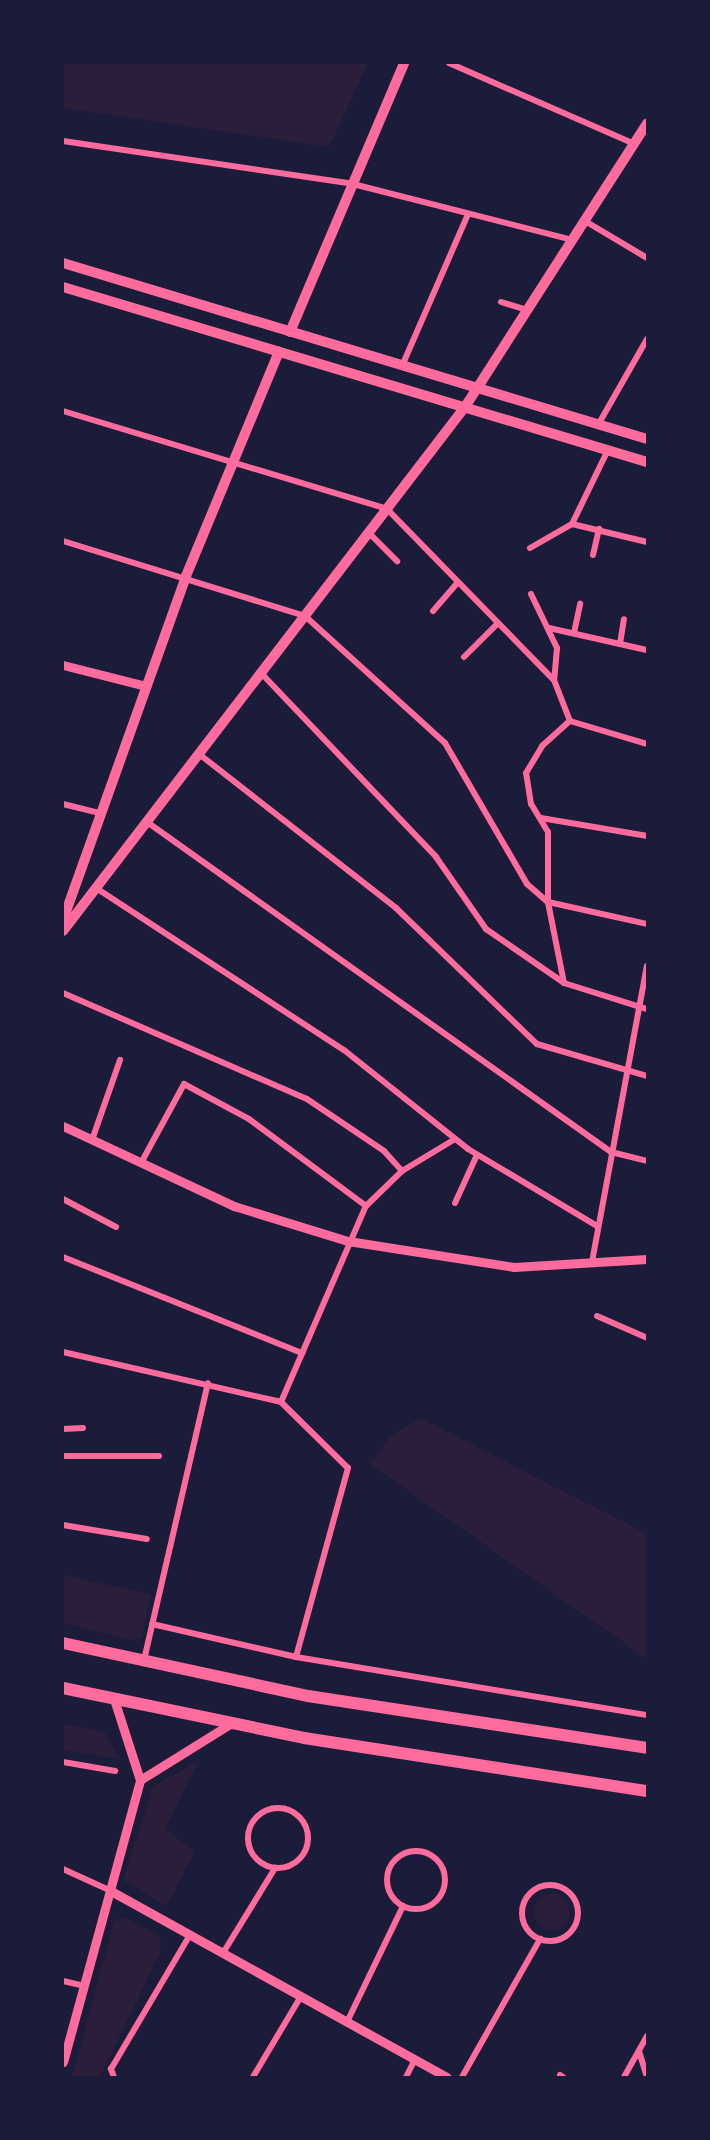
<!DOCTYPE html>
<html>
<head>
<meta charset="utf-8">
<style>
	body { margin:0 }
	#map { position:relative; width:710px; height:2140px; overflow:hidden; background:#1b1b3a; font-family:"Space Grotesk",sans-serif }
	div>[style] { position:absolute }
	.green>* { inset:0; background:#2a1e3b }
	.round { border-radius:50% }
	.minor>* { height:6px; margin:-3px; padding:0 3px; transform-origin:3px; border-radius:3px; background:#ff6b9d }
	.minor>.ring { margin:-3px; padding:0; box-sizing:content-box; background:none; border:6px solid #ff6b9d; border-radius:50% }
	.tertiary>* { height:9px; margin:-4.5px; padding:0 4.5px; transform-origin:4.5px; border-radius:4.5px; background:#ff6b9d }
	.secondary>* { height:10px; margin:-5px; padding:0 5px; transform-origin:5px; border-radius:5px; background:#ff6b9d }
	.trunk>* { height:12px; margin:-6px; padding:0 6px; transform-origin:6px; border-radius:6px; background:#ff6b9d }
	span { translate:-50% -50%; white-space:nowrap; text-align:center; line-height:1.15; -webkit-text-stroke:4.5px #1b1b3a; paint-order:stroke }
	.frame { position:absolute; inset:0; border:64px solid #1b1b3a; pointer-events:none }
</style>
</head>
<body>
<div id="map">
	<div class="green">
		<div style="clip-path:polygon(63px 63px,368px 63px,329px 147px,63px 108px)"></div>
		<div style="clip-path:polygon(421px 1418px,647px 1534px,647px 1659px,370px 1464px,391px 1436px)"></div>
		<div style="clip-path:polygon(63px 1575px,151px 1594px,142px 1638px,131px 1640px,63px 1623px)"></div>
		<div style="clip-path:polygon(63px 1724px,105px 1732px,119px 1759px,63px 1750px)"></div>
		<div style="clip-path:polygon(199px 1760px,165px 1829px,195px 1851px,167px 1906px,123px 1880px,153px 1787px)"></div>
		<div class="round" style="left:534px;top:1894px;width:36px;height:36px"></div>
		<div style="clip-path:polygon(123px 1917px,161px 1936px,160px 1953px,100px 2077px,72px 2077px,114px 1922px)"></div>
	</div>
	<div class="minor">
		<div style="left:449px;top:63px;width:202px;rotate:23.6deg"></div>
		<div style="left:63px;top:141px;width:293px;rotate:8.4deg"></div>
		<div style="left:353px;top:184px;width:226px;rotate:14.3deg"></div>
		<div style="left:585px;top:221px;width:72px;rotate:30.8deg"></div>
		<div style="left:501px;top:302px;width:27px;rotate:17deg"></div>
		<div style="left:402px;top:366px;width:166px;rotate:-66.5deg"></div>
		<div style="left:63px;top:411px;width:338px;rotate:16.8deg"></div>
		<div style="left:387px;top:509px;width:239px;rotate:45.7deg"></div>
		<div style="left:598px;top:425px;width:99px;rotate:-60.3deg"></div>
		<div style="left:572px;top:524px;width:77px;rotate:13.5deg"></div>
		<div style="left:369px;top:533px;width:40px;rotate:45deg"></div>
		<div style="left:63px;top:541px;width:253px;rotate:17.2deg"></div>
		<div style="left:305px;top:616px;width:189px;rotate:42.2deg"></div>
		<div style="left:445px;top:743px;width:163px;rotate:59.8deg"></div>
		<div style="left:527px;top:884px;width:28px;rotate:41deg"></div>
		<div style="left:548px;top:902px;width:101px;rotate:12.5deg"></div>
		<div style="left:530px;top:548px;width:48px;rotate:-29.7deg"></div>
		<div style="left:572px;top:524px;width:82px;rotate:-64.1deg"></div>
		<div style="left:593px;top:555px;width:27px;rotate:-77deg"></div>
		<div style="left:531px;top:594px;width:60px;rotate:64.3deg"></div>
		<div style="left:557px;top:648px;width:32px;rotate:95deg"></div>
		<div style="left:554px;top:680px;width:44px;rotate:68.7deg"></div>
		<div style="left:433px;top:611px;width:38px;rotate:-49deg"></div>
		<div style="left:549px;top:628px;width:100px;rotate:12.7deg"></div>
		<div style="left:574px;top:633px;width:30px;rotate:-78deg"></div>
		<div style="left:620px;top:644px;width:25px;rotate:-81deg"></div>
		<div style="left:464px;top:657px;width:48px;rotate:-45deg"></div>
		<div style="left:261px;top:673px;width:254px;rotate:46.4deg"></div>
		<div style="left:436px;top:857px;width:88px;rotate:55.2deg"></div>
		<div style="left:486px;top:929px;width:95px;rotate:34.7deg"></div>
		<div style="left:564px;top:983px;width:87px;rotate:17.4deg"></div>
		<div style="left:570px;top:721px;width:80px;rotate:16.6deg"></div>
		<div style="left:199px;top:754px;width:250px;rotate:38deg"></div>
		<div style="left:396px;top:908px;width:196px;rotate:44deg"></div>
		<div style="left:537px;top:1044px;width:115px;rotate:16.2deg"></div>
		<div style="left:63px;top:804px;width:38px;rotate:14deg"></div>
		<div style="left:541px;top:818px;width:108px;rotate:9.6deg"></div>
		<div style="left:147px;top:822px;width:569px;rotate:35.42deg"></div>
		<div style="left:611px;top:1152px;width:37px;rotate:14deg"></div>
		<div style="left:96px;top:888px;width:296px;rotate:33.2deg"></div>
		<div style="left:344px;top:1050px;width:159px;rotate:38.6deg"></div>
		<div style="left:468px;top:1149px;width:150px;rotate:30.8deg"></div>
		<div style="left:564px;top:983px;width:83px;rotate:-101.2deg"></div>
		<div style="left:548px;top:902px;width:70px;rotate:-90deg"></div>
		<div style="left:548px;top:832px;width:33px;rotate:-121deg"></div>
		<div style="left:531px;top:804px;width:31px;rotate:-99deg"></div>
		<div style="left:526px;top:773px;width:31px;rotate:-59deg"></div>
		<div style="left:542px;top:746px;width:38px;rotate:-42deg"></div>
		<div style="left:63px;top:993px;width:266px;rotate:23.5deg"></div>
		<div style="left:307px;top:1099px;width:93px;rotate:34deg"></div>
		<div style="left:384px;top:1151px;width:27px;rotate:48deg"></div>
		<div style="left:92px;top:1140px;width:85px;rotate:-70.7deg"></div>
		<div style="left:141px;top:1163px;width:90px;rotate:-61.4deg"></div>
		<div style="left:184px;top:1084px;width:74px;rotate:28.3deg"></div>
		<div style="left:249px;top:1119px;width:146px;rotate:36.6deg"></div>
		<div style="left:63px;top:1199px;width:60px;rotate:27.8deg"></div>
		<div style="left:455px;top:1203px;width:53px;rotate:-65.4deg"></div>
		<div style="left:63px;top:1257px;width:258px;rotate:21.9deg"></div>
		<div style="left:592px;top:1262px;width:301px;rotate:-79.5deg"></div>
		<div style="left:597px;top:1316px;width:55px;rotate:23.7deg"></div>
		<div style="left:63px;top:1352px;width:224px;rotate:12.9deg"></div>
		<div style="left:281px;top:1402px;width:214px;rotate:-66.6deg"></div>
		<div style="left:366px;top:1206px;width:50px;rotate:-44.2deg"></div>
		<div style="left:402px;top:1171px;width:62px;rotate:-31.1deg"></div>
		<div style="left:281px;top:1402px;width:94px;rotate:44.6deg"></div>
		<div style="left:348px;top:1468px;width:196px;rotate:105.4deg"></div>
		<div style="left:63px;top:1429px;width:20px;rotate:-3deg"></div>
		<div style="left:63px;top:1456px;width:96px"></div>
		<div style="left:63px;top:1525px;width:85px;rotate:9.5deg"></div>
		<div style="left:152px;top:1624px;width:148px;rotate:12.9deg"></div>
		<div style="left:296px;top:1657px;width:356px;rotate:9.4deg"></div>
		<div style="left:144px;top:1660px;width:284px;rotate:-77deg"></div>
		<div style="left:63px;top:1762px;width:53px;rotate:9.8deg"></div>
		<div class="ring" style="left:248px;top:1808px;width:54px;height:54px"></div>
		<div class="ring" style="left:387px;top:1851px;width:52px;height:52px"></div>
		<div style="left:63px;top:1869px;width:53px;rotate:24.6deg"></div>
		<div class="ring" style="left:522px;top:1885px;width:50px;height:50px"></div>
		<div style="left:223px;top:1953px;width:100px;rotate:-58.5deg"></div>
		<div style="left:63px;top:1981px;width:22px;rotate:13deg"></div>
		<div style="left:347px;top:2022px;width:129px;rotate:-64.2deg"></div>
		<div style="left:639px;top:2051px;width:27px;rotate:73deg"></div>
		<div style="left:560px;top:2075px;width:4px;rotate:34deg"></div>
		<div style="left:114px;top:2077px;width:9px;rotate:-111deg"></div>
		<div style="left:111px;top:2069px;width:156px;rotate:-59.5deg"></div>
		<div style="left:253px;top:2077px;width:94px;rotate:-59.3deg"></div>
		<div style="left:406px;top:2077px;width:20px;rotate:-63deg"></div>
		<div style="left:462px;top:2077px;width:159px;rotate:-60.5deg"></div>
		<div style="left:624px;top:2077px;width:47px;rotate:-60.7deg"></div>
	</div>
	<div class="tertiary">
		<div style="left:63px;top:665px;width:86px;rotate:14.2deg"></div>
		<div style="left:63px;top:1126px;width:189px;rotate:25.1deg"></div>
		<div style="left:234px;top:1206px;width:119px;rotate:17.1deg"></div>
		<div style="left:348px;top:1241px;width:168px;rotate:8.9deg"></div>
		<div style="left:514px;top:1267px;width:133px;rotate:-3.4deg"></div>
		<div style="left:140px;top:1780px;width:106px;rotate:-31.9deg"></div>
		<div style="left:111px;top:1891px;width:384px;rotate:29deg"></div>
		<div style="left:63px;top:2062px;width:292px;rotate:-74.7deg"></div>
		<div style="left:140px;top:1780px;width:85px;rotate:-107.8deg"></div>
	</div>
	<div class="secondary">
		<div style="left:63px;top:263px;width:610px;rotate:16.77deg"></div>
		<div style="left:63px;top:287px;width:610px;rotate:16.68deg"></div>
		<div style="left:290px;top:332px;width:292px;rotate:-67deg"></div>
		<div style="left:63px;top:920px;width:365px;rotate:-70.3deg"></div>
		<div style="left:186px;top:576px;width:243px;rotate:-67.5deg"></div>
		<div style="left:63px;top:931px;width:660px;rotate:-52.51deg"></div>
		<div style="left:465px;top:407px;width:337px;rotate:-57.3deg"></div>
	</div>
	<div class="trunk">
		<div style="left:63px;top:1643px;width:251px;rotate:12.2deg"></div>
		<div style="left:308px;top:1696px;width:343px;rotate:8.7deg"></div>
		<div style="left:63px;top:1688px;width:246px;rotate:11.7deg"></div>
		<div style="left:304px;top:1738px;width:347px;rotate:8.8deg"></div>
	</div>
	<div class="frame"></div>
</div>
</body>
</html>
